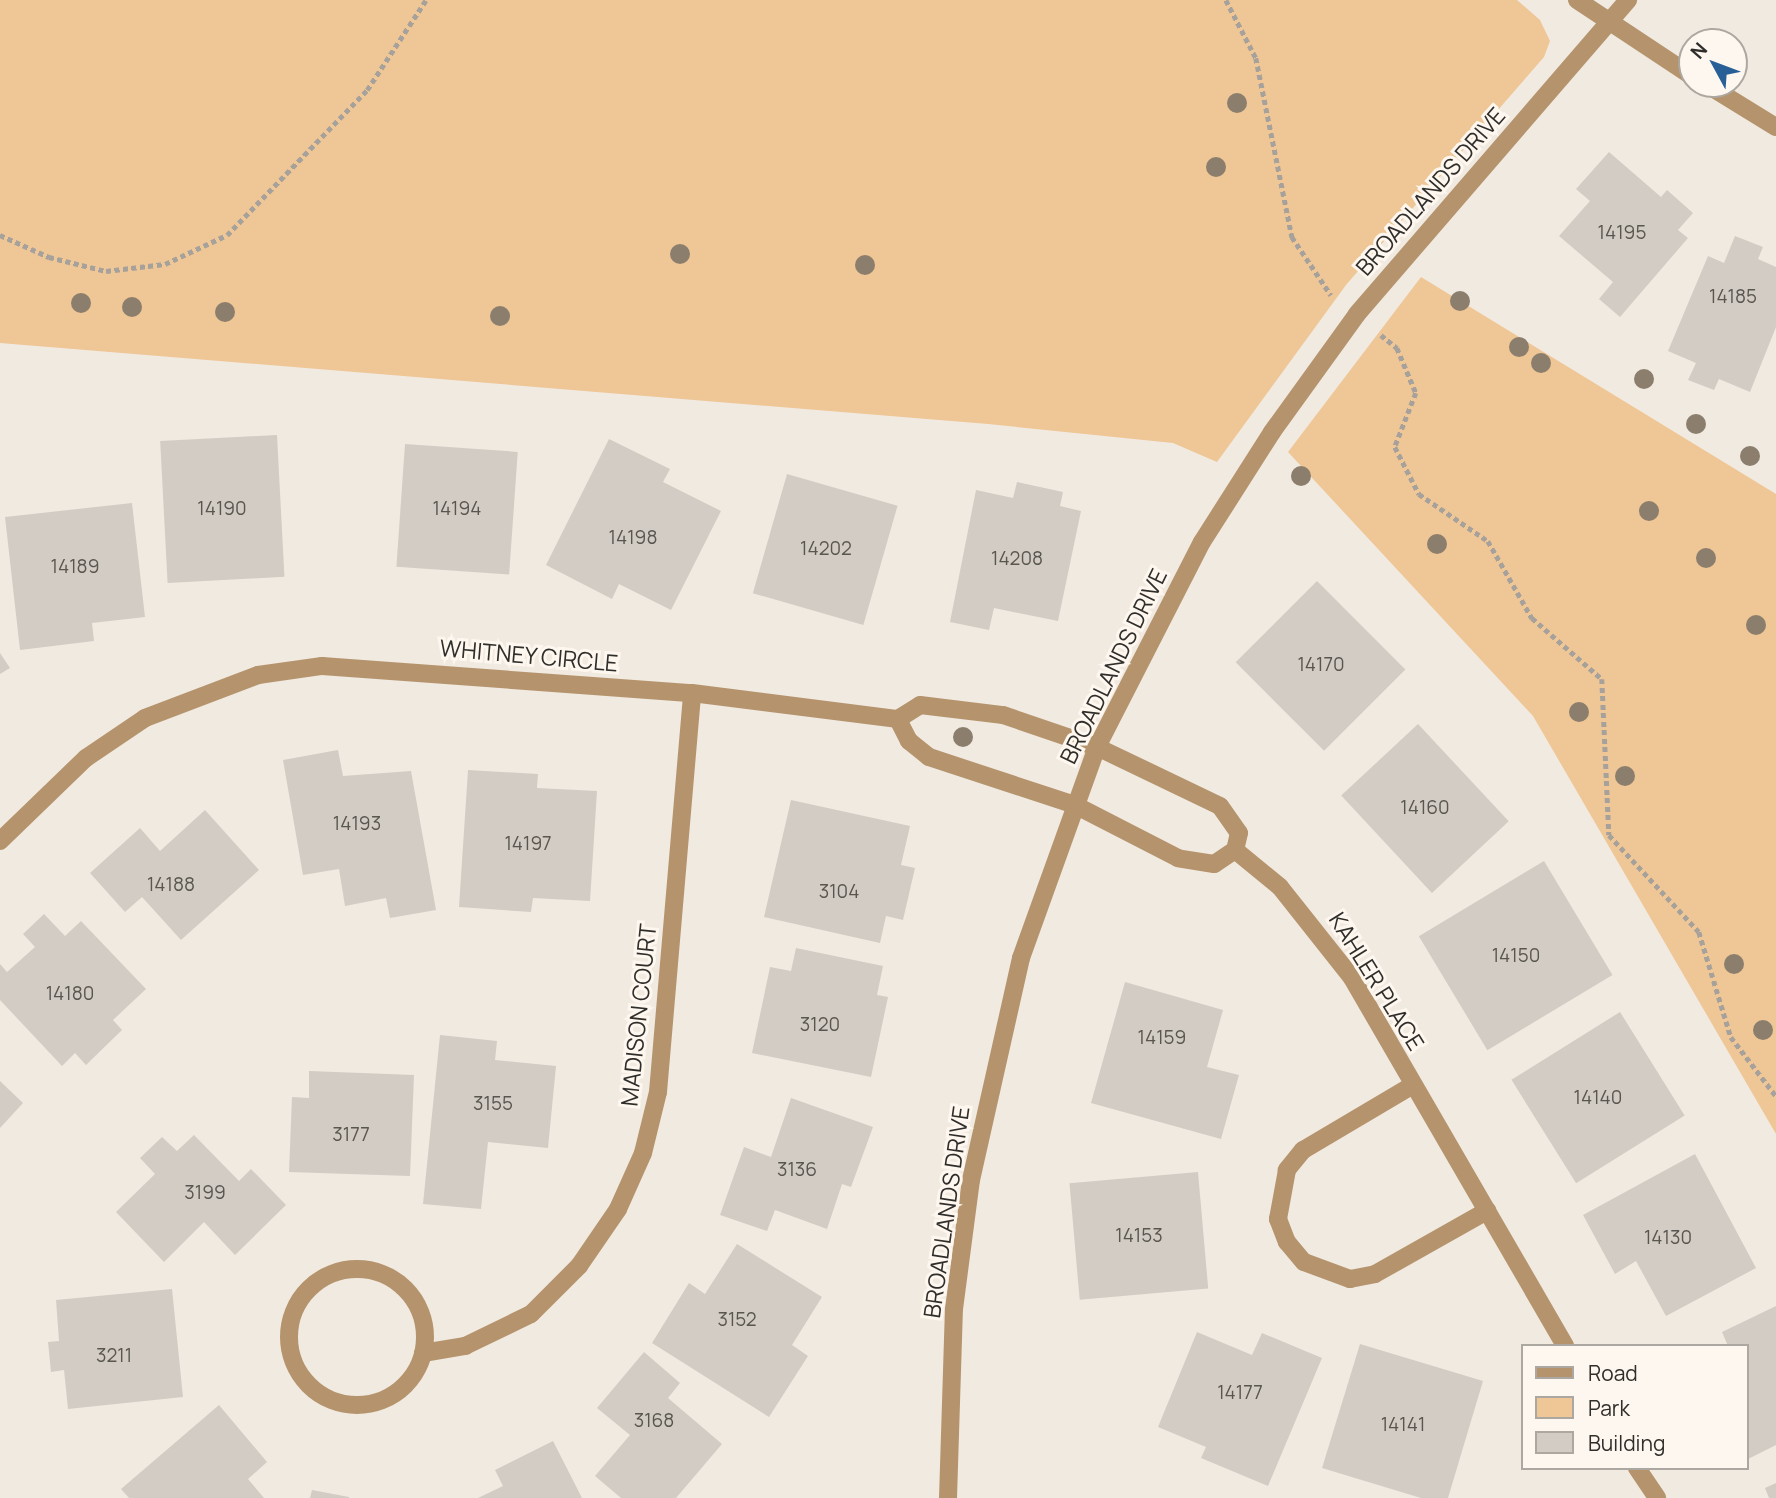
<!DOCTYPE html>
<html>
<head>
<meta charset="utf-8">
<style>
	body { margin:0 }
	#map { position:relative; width:1776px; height:1498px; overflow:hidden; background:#f1eae1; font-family:Manrope,sans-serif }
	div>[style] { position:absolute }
	.green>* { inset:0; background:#efc696 }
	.building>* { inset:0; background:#d3ccc4; transform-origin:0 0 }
	.path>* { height:4.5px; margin-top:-2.25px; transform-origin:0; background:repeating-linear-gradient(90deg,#a6a19a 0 5px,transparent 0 8.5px) }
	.street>* { height:18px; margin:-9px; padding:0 9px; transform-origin:9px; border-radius:9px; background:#b5946d }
	.street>.ring { margin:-9px; padding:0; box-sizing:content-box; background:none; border:18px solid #b5946d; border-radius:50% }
	.trees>* { width:20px; height:20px; margin:-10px; border-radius:50%; background:#8c7e6d }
	span { translate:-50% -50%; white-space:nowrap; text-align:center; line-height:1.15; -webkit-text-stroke:6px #fef7ef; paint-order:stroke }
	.number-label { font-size:19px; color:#595650 }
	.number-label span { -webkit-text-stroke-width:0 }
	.street-label { font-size:23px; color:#302e2a }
	.legend { position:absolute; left:1521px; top:1344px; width:228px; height:126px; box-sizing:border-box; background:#fef7ef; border:2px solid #aca7a0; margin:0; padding:9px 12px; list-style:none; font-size:21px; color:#302e2a }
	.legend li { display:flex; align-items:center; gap:14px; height:35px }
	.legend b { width:35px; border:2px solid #aca7a0 }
	.north { position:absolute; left:1678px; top:28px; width:70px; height:70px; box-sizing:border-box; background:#fef7ef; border:2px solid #aca7a0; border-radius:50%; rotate:311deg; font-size:19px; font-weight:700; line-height:28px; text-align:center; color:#302e2a }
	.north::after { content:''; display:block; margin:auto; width:24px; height:32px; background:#285f97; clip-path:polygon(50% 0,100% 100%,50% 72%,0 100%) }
</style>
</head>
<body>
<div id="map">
	<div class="green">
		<div style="clip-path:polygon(0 0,1517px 0,1540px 20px,1550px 41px,1544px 57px,1346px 285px,1217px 462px,1173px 443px,988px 424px,0 343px)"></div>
		<div style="clip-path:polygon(1421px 277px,1776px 494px,1776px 1134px,1533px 716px,1288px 452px)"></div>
	</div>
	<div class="building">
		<div style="clip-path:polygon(1609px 152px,1661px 197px,1667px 190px,1693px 213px,1678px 230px,1688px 238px,1620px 317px,1599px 299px,1613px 282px,1559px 236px,1590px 201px,1576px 189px)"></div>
		<div style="clip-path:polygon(1735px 236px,1763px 247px,1758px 259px,1776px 267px,1776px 327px,1750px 392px,1719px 379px,1714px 390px,1688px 380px,1696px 363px,1668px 351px,1708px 256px,1724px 263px)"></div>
		<div style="left:277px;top:435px;width:142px;height:117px;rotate:87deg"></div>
		<div style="clip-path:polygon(609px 439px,670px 469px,663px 482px,721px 511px,671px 610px,619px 584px,612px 599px,546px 565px)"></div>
		<div style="left:405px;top:444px;width:113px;height:123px;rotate:4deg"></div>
		<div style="left:787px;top:474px;width:115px;height:124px;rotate:16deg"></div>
		<div style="clip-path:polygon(1017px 482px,1063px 492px,1060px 506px,1081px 511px,1058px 621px,994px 608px,989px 630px,950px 622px,976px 490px,1013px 498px)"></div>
		<div style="clip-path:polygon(132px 503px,145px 617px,92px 623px,94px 641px,20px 650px,5px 517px)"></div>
		<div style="left:1317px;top:581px;width:125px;height:115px;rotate:45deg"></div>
		<div style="clip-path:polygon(0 653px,10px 668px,0 674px)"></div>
		<div style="left:1418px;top:724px;width:133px;height:105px;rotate:47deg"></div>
		<div style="clip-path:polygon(338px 750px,343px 776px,411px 771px,436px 910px,390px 918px,386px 898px,345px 906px,339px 869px,303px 875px,283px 760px)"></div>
		<div style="clip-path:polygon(468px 770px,538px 774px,537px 788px,597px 791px,590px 901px,533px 898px,531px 912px,459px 907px)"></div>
		<div style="clip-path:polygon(791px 800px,910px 826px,901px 865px,915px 868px,903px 920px,886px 916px,880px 943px,764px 917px)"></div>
		<div style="clip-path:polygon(205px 810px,259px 870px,181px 940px,142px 897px,125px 912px,90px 873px,140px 828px,160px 851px)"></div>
		<div style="left:1544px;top:861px;width:133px;height:146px;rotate:59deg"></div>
		<div style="clip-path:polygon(44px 914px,65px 936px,81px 921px,146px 989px,113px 1020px,122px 1030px,86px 1065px,75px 1053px,62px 1066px,0 1000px,0 964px,7px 972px,35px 947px,23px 934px)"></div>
		<div style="clip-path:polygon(796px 948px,883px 966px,877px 995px,888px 997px,871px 1077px,752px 1053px,770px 967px,791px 971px)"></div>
		<div style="clip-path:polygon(1125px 982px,1223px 1010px,1207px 1067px,1239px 1075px,1221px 1139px,1091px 1103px)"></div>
		<div style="left:1620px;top:1012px;width:122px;height:128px;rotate:58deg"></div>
		<div style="clip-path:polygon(440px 1035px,497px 1041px,495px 1060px,556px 1066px,548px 1148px,488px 1142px,481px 1209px,423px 1204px)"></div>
		<div style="clip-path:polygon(309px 1071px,414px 1075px,410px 1176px,289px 1172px,292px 1097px,309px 1098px)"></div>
		<div style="clip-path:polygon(0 1081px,23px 1103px,0 1128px)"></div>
		<div style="clip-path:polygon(791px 1098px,873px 1127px,851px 1187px,842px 1184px,827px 1229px,775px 1210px,767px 1231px,720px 1215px,744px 1147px,771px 1157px)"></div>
		<div style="clip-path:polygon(194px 1135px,239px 1181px,251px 1169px,286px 1205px,235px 1255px,204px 1222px,164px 1262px,116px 1212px,155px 1174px,140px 1158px,162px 1137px,177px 1151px)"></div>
		<div style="clip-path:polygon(1695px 1154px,1756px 1268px,1666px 1316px,1636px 1261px,1615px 1274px,1583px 1215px)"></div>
		<div style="left:1198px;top:1172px;width:117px;height:129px;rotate:85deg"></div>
		<div style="clip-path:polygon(737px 1244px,822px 1297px,792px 1345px,808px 1356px,769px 1417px,652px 1343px,689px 1283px,705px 1294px)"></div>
		<div style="clip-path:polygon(172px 1289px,183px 1397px,68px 1409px,64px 1370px,51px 1372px,48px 1342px,59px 1341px,56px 1300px)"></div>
		<div style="clip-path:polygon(1776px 1306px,1776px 1445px,1746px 1460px,1746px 1346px,1728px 1346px,1722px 1332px)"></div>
		<div style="clip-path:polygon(1197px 1332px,1252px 1355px,1262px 1333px,1322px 1358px,1268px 1486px,1201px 1458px,1206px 1447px,1158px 1427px)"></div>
		<div style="clip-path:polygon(1360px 1344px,1483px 1381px,1448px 1498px,1421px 1498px,1322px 1468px)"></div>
		<div style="clip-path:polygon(644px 1352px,680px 1383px,668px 1398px,722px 1444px,676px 1498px,621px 1498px,595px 1476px,630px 1435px,597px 1408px)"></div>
		<div style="clip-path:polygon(219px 1405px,267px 1462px,248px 1479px,264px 1498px,129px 1498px,121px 1489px)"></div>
		<div style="clip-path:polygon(553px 1441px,582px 1498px,478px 1498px,503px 1486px,495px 1470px)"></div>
		<div style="clip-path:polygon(1776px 1483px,1776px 1498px,1769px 1498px,1765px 1488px)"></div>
		<div style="clip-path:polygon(312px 1490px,349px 1497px,349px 1498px,310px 1498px)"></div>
	</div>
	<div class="path">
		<div style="left:1226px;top:0;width:65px;rotate:62.7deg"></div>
		<div style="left:1256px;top:58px;width:183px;rotate:78.6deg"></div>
		<div style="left:1292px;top:237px;width:70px;rotate:56.1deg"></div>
		<div style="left:0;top:235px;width:54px;rotate:24.2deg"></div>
		<div style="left:49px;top:257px;width:59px;rotate:13.8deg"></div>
		<div style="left:106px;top:271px;width:59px;rotate:-6.8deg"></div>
		<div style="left:165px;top:264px;width:68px;rotate:-25.1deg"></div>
		<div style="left:227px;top:235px;width:202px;rotate:-46deg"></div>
		<div style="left:367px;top:90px;width:108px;rotate:-56.8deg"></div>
		<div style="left:1381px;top:335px;width:21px;rotate:39deg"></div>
		<div style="left:1397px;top:348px;width:49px;rotate:67.1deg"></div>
		<div style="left:1416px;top:393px;width:58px;rotate:111.3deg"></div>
		<div style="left:1395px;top:447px;width:53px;rotate:62.9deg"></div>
		<div style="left:1419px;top:494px;width:83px;rotate:34.3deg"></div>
		<div style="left:1488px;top:541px;width:89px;rotate:60.3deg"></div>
		<div style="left:1532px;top:618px;width:93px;rotate:41.1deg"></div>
		<div style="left:1602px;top:679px;width:156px;rotate:87.4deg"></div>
		<div style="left:1609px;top:835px;width:132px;rotate:47.1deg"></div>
		<div style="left:1699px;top:932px;width:110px;rotate:73.1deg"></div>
		<div style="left:1731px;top:1037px;width:74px;rotate:52.7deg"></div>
	</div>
	<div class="street">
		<div style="left:1577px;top:0;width:138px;rotate:33.5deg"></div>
		<div style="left:1706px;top:84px;width:82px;rotate:31.6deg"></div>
		<div style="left:0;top:841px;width:120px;rotate:-44deg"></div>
		<div style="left:86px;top:758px;width:71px;rotate:-34.1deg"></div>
		<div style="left:145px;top:718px;width:121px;rotate:-20.8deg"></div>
		<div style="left:258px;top:675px;width:65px;rotate:-8deg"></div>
		<div style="left:322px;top:666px;width:371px;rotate:4.2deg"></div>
		<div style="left:692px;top:693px;width:208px;rotate:7.2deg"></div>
		<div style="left:898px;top:719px;width:26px;rotate:-32deg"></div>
		<div style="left:920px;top:705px;width:84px;rotate:6.9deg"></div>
		<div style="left:1003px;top:715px;width:99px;rotate:18.8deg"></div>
		<div style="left:1097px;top:747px;width:136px;rotate:25.6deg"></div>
		<div style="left:1220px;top:806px;width:33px;rotate:55deg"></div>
		<div style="left:1239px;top:833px;width:17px;rotate:103deg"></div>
		<div style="left:1235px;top:850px;width:25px;rotate:146deg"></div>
		<div style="left:1214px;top:864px;width:36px;rotate:-171deg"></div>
		<div style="left:1178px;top:858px;width:116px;rotate:-152.8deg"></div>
		<div style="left:1075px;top:805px;width:154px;rotate:-161.8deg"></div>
		<div style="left:929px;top:757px;width:26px;rotate:-141deg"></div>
		<div style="left:909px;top:741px;width:25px;rotate:-117deg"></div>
		<div style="left:1235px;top:850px;width:58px;rotate:39.4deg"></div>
		<div style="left:1280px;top:887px;width:116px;rotate:51.6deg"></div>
		<div style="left:1352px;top:978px;width:425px;rotate:59.9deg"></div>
		<div style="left:1413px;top:1085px;width:128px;rotate:149.4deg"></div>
		<div style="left:1303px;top:1150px;width:26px;rotate:129deg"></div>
		<div style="left:1287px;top:1170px;width:50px;rotate:100.4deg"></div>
		<div style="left:1278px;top:1219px;width:25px;rotate:69deg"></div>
		<div style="left:1287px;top:1242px;width:26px;rotate:50deg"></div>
		<div style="left:1304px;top:1262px;width:49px;rotate:20.3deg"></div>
		<div style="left:1350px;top:1279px;width:25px;rotate:-11deg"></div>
		<div style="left:1375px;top:1274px;width:129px;rotate:-29.4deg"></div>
		<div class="ring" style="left:289px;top:1269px;width:118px;height:118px"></div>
		<div style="left:423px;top:1353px;width:43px;rotate:-9.5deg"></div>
		<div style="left:465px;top:1346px;width:73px;rotate:-25.9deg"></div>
		<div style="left:531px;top:1314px;width:68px;rotate:-45deg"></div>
		<div style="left:579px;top:1266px;width:69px;rotate:-55.6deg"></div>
		<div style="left:618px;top:1209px;width:61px;rotate:-65.9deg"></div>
		<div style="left:643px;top:1153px;width:63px;rotate:-76.2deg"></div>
		<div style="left:658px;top:1092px;width:400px;rotate:-85.1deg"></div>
		<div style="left:1637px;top:1468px;width:36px;rotate:56deg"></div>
		<div style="left:948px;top:1498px;width:189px;rotate:-88.2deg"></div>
		<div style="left:954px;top:1309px;width:130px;rotate:-82.5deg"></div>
		<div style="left:971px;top:1180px;width:228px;rotate:-77.3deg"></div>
		<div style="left:1021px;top:958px;width:224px;rotate:-70.2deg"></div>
		<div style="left:1097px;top:747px;width:230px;rotate:-62.9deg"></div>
		<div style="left:1202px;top:542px;width:130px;rotate:-57.5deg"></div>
		<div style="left:1272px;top:432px;width:145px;rotate:-54.2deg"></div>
		<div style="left:1357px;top:314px;width:415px;rotate:-49.2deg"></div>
	</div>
	<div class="trees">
		<div style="left:1237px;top:103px"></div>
		<div style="left:1216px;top:167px"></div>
		<div style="left:680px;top:254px"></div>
		<div style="left:865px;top:265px"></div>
		<div style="left:1460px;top:301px"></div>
		<div style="left:81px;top:303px"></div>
		<div style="left:132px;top:307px"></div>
		<div style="left:225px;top:312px"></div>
		<div style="left:500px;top:316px"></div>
		<div style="left:1519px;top:347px"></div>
		<div style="left:1541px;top:363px"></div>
		<div style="left:1644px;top:379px"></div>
		<div style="left:1696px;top:424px"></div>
		<div style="left:1750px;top:456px"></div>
		<div style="left:1301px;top:476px"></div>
		<div style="left:1649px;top:511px"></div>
		<div style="left:1437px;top:544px"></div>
		<div style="left:1706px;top:558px"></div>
		<div style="left:1756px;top:625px"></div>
		<div style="left:1579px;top:712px"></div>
		<div style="left:963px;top:737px"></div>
		<div style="left:1625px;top:776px"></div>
		<div style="left:1734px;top:964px"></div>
		<div style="left:1763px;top:1030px"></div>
	</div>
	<div class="number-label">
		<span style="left:1622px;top:233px">14195</span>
		<span style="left:1733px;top:297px">14185</span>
		<span style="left:222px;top:509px">14190</span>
		<span style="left:457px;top:509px">14194</span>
		<span style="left:633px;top:538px">14198</span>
		<span style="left:826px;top:549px">14202</span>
		<span style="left:1017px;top:559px">14208</span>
		<span style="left:75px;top:567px">14189</span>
		<span style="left:1321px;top:665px">14170</span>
		<span style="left:1425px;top:808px">14160</span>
		<span style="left:357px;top:824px">14193</span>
		<span style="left:528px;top:844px">14197</span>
		<span style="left:171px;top:885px">14188</span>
		<span style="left:839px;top:892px">3104</span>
		<span style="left:1516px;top:956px">14150</span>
		<span style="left:70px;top:994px">14180</span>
		<span style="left:820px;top:1025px">3120</span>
		<span style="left:1162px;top:1038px">14159</span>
		<span style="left:1598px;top:1098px">14140</span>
		<span style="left:493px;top:1104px">3155</span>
		<span style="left:351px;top:1135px">3177</span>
		<span style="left:797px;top:1170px">3136</span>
		<span style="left:205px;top:1193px">3199</span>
		<span style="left:1139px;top:1236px">14153</span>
		<span style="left:1668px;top:1238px">14130</span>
		<span style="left:737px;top:1320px">3152</span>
		<span style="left:114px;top:1356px">3211</span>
		<span style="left:1240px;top:1393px">14177</span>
		<span style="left:654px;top:1421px">3168</span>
		<span style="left:1403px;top:1425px">14141</span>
	</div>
	<div class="street-label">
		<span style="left:1430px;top:191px;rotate:-49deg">BROADLANDS DRIVE</span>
		<span style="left:529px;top:655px;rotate:5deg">WHITNEY CIRCLE</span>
		<span style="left:1113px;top:666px;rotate:-64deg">BROADLANDS DRIVE</span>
		<span style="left:1377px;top:981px;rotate:58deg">KAHLER PLACE</span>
		<span style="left:638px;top:1015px;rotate:-84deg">MADISON COURT</span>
		<span style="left:946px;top:1212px;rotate:-82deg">BROADLANDS DRIVE</span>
	</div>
	<ul class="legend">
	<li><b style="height:9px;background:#b5946d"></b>Road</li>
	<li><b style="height:19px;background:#efc696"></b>Park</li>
	<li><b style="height:19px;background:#d3ccc4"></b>Building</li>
	</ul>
	<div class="north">N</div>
</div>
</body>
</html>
